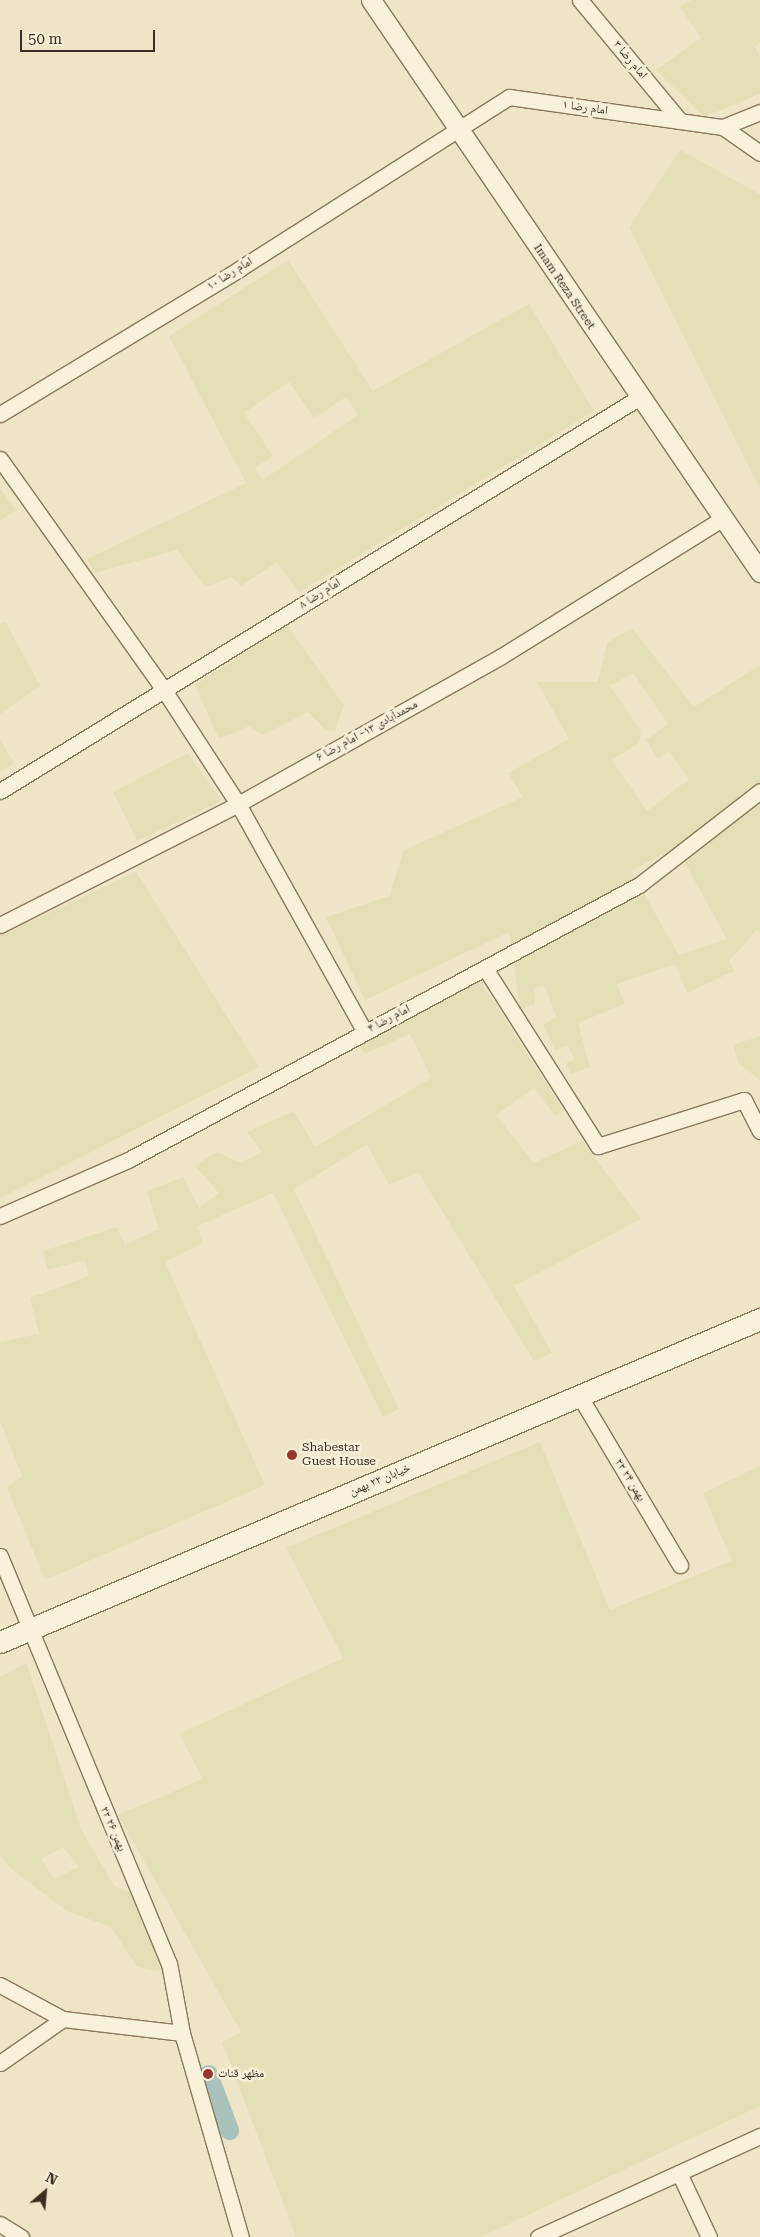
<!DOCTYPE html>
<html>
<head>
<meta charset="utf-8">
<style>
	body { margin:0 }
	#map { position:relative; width:760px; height:2237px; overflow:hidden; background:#eee5c8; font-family:"Roboto Serif","Noto Naskh Arabic",serif }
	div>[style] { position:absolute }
	.farmland>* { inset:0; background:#e3dfb6 }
	.canal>* { height:19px; margin:-9.5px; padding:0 9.5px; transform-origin:9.5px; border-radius:9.5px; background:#a9c2bc }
	.roads { filter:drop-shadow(1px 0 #8a785d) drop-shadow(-1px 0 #8a785d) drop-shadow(0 1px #8a785d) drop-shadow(0 -1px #8a785d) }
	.minor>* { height:15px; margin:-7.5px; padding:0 7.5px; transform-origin:7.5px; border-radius:7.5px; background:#f8f2db }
	.tertiary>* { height:19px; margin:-9.5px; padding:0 9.5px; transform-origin:9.5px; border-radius:9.5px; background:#f8f2db }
	.secondary>* { height:21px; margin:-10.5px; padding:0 10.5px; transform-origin:10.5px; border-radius:10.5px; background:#f8f2db }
	.dots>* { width:14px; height:14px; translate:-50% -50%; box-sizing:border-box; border:2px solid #f5efd8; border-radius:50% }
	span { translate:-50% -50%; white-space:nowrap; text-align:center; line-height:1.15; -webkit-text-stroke:5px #f5efd8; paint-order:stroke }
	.street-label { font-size:12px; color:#3a2f20 }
	.poi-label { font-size:12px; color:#3a2f20 }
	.left { translate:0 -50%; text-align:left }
	.north { position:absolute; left:20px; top:2167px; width:50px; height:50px; -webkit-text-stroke:4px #f5efd8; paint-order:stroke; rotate:27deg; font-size:14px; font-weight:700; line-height:20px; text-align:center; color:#3a2f20 }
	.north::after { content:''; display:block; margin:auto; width:18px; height:22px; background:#3a2f20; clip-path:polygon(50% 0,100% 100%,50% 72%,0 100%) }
	.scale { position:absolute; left:20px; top:30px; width:135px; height:22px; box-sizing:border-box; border:2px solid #3a2f20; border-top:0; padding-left:6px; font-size:15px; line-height:18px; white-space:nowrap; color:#3a2f20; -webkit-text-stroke:4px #f5efd8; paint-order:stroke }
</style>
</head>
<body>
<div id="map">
	<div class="farmland">
		<div style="clip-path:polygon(691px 0,760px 0,760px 42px,755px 46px,760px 57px,760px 94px,704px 117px,656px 70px,701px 38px,680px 7px)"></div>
		<div style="clip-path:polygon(680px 150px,760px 194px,760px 488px,629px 227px)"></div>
		<div style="clip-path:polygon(evenodd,288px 260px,373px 391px,529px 304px,594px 411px,299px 592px,277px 562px,241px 586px,231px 577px,206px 587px,177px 550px,94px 573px,87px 559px,246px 483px,169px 336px,288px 260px,289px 382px,314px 418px,346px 397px,358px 415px,263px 480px,255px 468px,273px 456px,244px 413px,289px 382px)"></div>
		<div style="clip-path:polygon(0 488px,16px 510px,0 521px)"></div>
		<div style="clip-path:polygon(5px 621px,40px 686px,0 714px,0 624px)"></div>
		<div style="clip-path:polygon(287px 625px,344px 705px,335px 731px,325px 729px,308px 712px,263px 735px,249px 726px,219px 739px,195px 685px)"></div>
		<div style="clip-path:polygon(evenodd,632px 628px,694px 707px,760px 665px,760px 933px,757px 930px,729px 961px,734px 971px,687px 993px,675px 964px,617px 984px,625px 1004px,578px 1023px,590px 1067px,571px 1074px,565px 1064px,575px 1059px,567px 1045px,556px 1050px,543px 1025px,556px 1017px,545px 986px,534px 988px,535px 1004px,520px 1009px,509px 932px,365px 1000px,326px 917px,389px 896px,404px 850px,523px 797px,508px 773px,569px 739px,537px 682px,598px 682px,607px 643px,632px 628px,633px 673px,668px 724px,646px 740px,658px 759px,669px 752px,689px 779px,647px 811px,612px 760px,639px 743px,641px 731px,610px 686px,633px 673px,632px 628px,676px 847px,727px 939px,679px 955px,631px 871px,676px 847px)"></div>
		<div style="clip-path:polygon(0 739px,14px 763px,0 772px)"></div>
		<div style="clip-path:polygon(188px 753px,221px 801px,137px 841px,113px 792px)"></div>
		<div style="clip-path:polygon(136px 872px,259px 1067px,0 1198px,0 936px)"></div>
		<div style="clip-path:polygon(479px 979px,564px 1111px,555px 1116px,534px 1088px,496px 1115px,534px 1163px,582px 1141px,641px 1219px,514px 1286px,552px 1353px,534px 1361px,418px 1172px,389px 1185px,367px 1144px,294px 1189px,399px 1409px,383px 1417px,273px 1193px,197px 1226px,203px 1243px,165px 1262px,265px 1485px,45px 1580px,7px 1487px,22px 1476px,0 1421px,0 1342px,39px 1334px,30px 1298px,89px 1276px,84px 1260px,47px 1270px,43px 1251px,117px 1227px,125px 1245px,159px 1229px,147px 1191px,183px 1177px,199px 1208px,219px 1193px,195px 1166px,217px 1152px,241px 1163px,262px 1152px,247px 1132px,294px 1111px,315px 1147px,431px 1078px,410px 1034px,364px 1054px,358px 1042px)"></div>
		<div style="clip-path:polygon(760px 1036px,760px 1080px,739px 1064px,733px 1045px)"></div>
		<div style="clip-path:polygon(540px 1442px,610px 1610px,732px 1561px,703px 1493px,760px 1466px,760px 2106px,481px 2237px,296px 2237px,222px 2042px,241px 2032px,118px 1815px,203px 1779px,179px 1734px,343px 1658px,286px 1548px)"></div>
		<div style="clip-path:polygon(evenodd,26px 1663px,81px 1829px,114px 1886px,132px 1893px,166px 1972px,137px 1967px,111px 1927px,67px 1911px,9px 1867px,0 1854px,0 1677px,26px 1663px,63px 1847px,79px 1867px,54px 1879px,41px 1859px,63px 1847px)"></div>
	</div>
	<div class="canal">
		<div style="left:208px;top:2074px;width:60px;rotate:69.4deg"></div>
	</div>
	<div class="roads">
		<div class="minor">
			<div style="left:580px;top:0;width:157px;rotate:50.4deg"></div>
			<div style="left:723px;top:127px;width:40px;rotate:-22deg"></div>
			<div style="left:0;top:414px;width:280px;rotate:-31.2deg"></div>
			<div style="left:239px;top:269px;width:320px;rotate:-32.5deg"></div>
			<div style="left:509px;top:97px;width:216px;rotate:8deg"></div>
			<div style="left:723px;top:127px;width:45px;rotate:35.1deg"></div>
			<div style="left:0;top:459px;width:283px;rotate:54.6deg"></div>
			<div style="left:164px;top:690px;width:136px;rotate:57deg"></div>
			<div style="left:238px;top:804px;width:261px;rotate:60.9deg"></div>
			<div style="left:0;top:791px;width:752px;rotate:-31.62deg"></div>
			<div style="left:0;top:925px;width:267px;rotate:-26.9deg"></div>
			<div style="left:238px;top:804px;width:300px;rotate:-29.3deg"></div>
			<div style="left:500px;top:657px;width:263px;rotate:-31.9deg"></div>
			<div style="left:485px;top:968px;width:211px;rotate:57.6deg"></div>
			<div style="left:598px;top:1146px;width:153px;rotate:-17.5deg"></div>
			<div style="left:744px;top:1100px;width:35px;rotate:63deg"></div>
			<div style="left:0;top:1216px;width:140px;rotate:-23.6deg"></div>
			<div style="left:128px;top:1160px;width:580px;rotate:-28.29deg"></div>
			<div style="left:639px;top:885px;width:153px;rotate:-37.8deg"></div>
			<div style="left:579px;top:1395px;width:198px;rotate:59.3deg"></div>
			<div style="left:0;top:1556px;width:441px;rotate:67.5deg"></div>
			<div style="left:169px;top:1963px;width:71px;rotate:79.5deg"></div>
			<div style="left:182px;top:2033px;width:212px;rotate:73.9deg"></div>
			<div style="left:0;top:1985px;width:72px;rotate:28.4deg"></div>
			<div style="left:63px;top:2019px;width:120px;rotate:6.7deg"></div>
			<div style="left:0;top:2063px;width:77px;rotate:-34.9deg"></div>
			<div style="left:679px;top:2173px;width:71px;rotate:64.9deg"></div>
			<div style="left:0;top:2224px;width:25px;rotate:32deg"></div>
			<div style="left:538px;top:2237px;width:244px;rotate:-24.5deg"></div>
		</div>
		<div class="tertiary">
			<div style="left:371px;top:0;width:692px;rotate:55.78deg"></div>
		</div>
		<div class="secondary">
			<div style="left:0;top:1642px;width:826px;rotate:-23.03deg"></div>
		</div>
	</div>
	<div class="dots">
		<div style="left:292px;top:1455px;background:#97352e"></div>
		<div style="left:208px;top:2074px;background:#97352e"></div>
	</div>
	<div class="street-label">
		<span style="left:630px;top:60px;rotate:50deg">امام رضا ۳</span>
		<span style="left:585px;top:108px;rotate:8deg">امام رضا ۱</span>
		<span style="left:230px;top:274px;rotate:-32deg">امام رضا ۱۰</span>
		<span style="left:564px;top:287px;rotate:56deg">Imam Reza Street</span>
		<span style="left:320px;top:594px;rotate:-32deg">امام رضا ۸</span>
		<span style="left:367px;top:731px;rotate:-29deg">محمدآبادی ۱۳- امام رضا ۶</span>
		<span style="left:389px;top:1019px;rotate:-28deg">امام رضا ۴</span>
		<span style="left:380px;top:1480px;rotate:-23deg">خیابان ۲۲ بهمن</span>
		<span style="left:630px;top:1480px;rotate:59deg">۲۲ بهمن ۲۴</span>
		<span style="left:113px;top:1829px;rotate:67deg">۲۲ بهمن ۲۶</span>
	</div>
	<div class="poi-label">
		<span class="left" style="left:302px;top:1455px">Shabestar<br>Guest House</span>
		<span class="left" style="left:218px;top:2074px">مظهر قنات</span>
	</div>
	<div class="north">N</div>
	<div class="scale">50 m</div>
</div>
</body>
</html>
